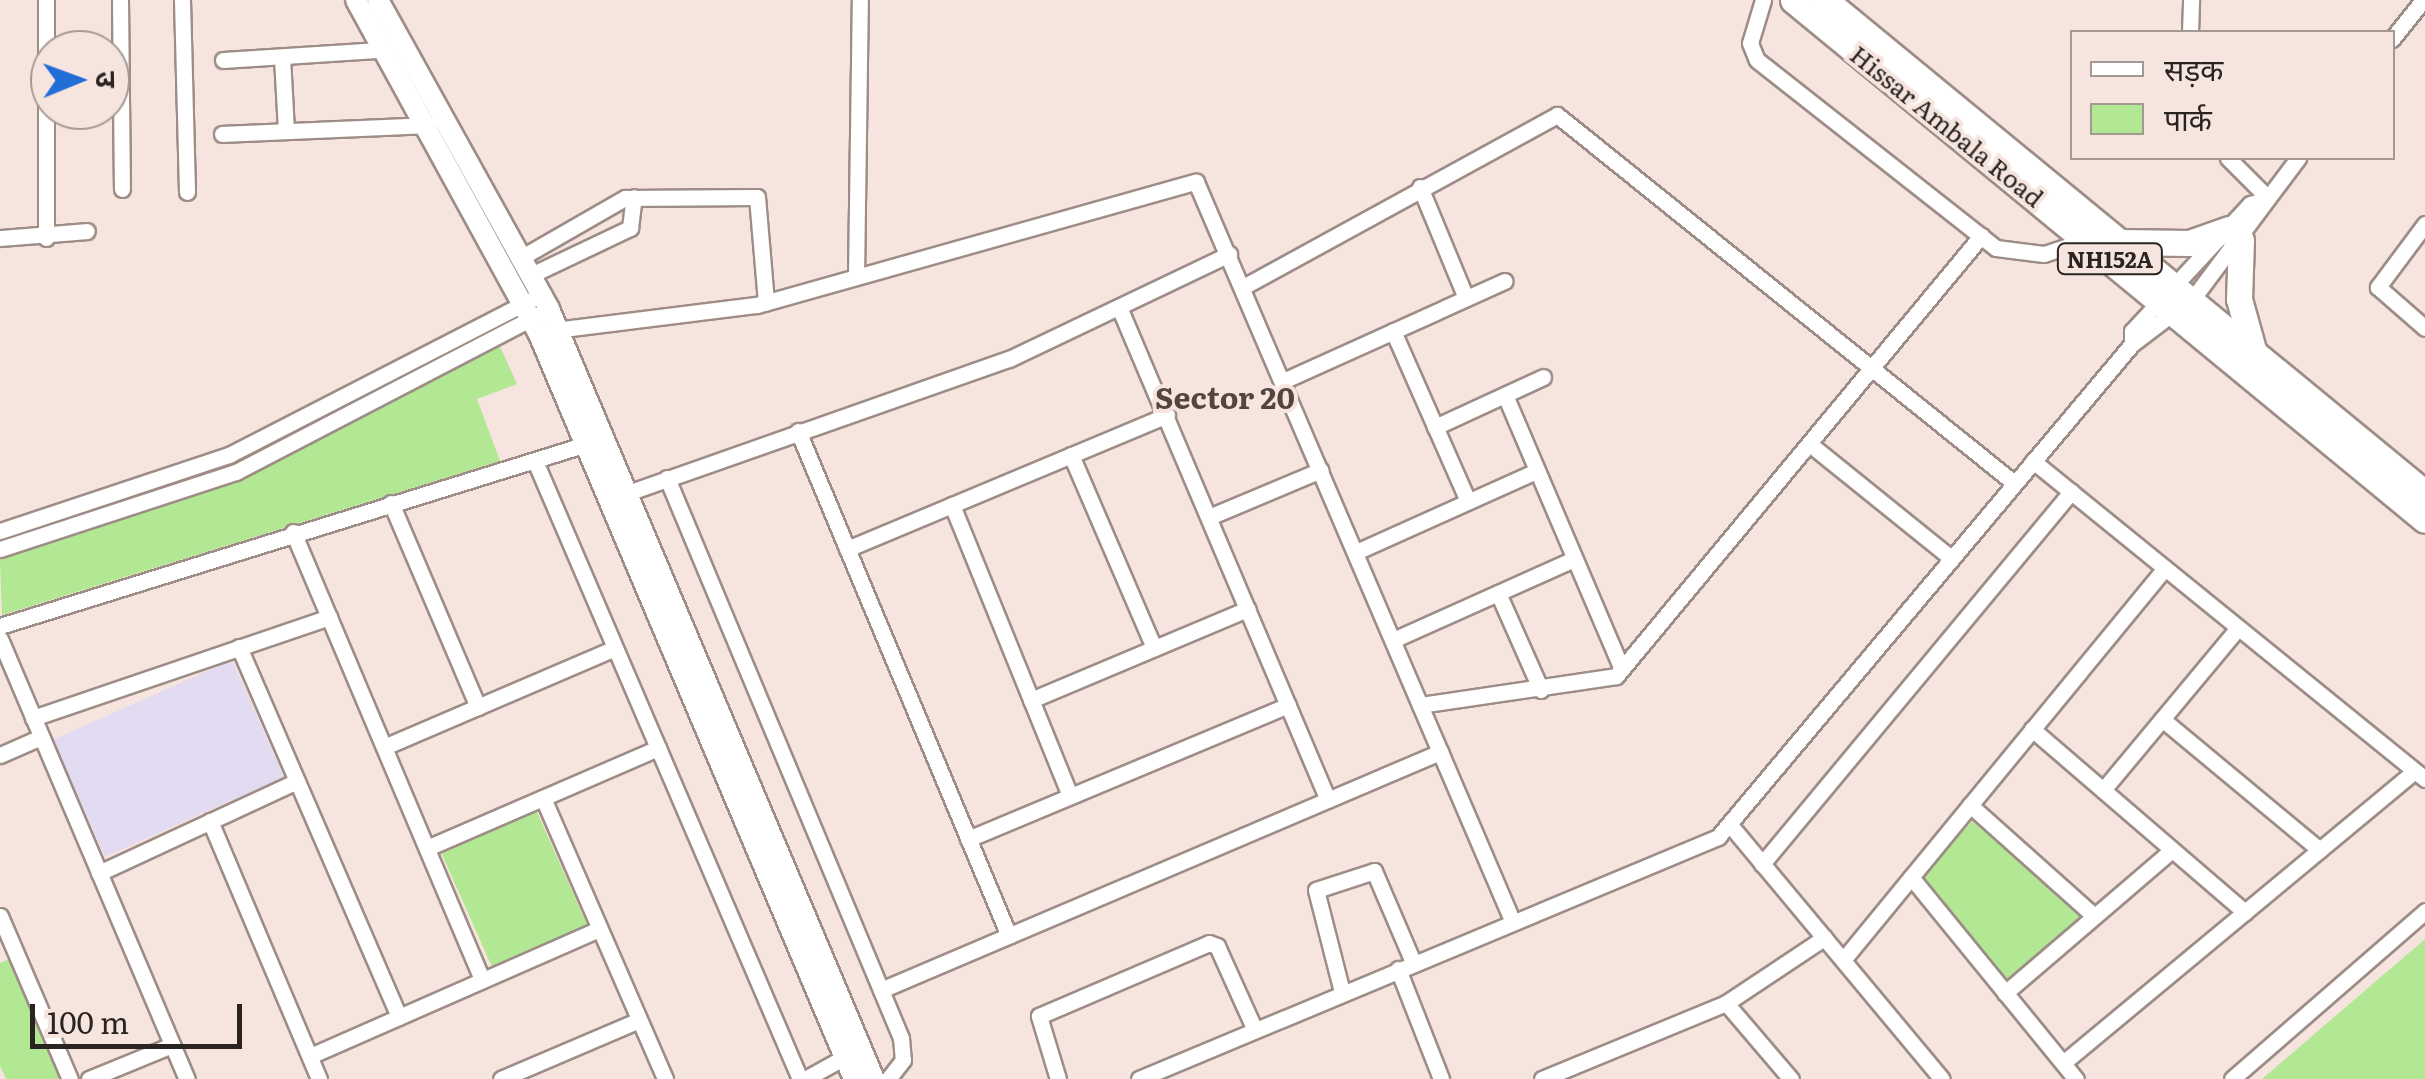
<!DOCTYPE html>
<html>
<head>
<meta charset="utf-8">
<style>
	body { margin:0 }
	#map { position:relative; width:2425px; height:1079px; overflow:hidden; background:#f6e5de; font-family:Literata,"Noto Sans Devanagari",serif }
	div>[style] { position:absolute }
	.education>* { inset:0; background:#e2dbf1; transform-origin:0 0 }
	.green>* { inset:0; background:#b2e793; transform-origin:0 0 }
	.roads { filter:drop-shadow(2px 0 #9d8d86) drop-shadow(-2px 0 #9d8d86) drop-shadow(0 2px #9d8d86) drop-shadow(0 -2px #9d8d86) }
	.minor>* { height:15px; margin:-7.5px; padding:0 7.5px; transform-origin:7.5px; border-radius:7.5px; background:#fff }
	.secondary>* { height:20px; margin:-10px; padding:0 10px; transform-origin:10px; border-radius:10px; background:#fff }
	.trunk>* { height:25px; margin:-12.5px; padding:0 12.5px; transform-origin:12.5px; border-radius:12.5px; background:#fff }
	span { translate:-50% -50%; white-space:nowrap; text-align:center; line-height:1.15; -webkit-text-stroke:8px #f6e5de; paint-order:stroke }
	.shield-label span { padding:2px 8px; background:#f6e5de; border:2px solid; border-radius:8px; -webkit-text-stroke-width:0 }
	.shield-label { font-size:22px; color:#2a2421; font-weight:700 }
	.street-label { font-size:25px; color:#2a2421 }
	.quarter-label { font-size:30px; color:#52443f; font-weight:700 }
	.legend { position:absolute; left:2070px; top:30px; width:325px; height:130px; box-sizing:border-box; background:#f6e5de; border:2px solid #a49892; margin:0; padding:12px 18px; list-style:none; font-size:30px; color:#2a2421 }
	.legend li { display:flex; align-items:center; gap:20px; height:50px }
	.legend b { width:50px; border:2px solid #a49892 }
	.north { position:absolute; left:30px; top:30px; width:100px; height:100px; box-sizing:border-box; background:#f6e5de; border:2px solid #a49892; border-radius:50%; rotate:89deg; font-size:28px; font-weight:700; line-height:40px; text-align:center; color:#2a2421 }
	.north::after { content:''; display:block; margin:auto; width:35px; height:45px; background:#236dd9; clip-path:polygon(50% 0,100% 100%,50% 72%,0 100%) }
	.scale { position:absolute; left:30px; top:1004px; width:212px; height:45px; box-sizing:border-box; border:5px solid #2a2421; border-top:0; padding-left:12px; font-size:30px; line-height:35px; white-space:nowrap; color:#2a2421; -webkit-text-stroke:8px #f6e5de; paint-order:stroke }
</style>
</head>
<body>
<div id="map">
	<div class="education">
		<div style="left:232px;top:660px;width:128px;height:196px;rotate:66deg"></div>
	</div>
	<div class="green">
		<div style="clip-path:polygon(499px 344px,517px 384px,477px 399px,500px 461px,2px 615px,0 560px,244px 474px)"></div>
		<div style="left:536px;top:810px;width:128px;height:104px;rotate:66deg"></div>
		<div style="clip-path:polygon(1972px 821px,2082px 916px,2007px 981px,1923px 877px)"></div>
		<div style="clip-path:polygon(2425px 939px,2425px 1079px,2262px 1079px)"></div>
		<div style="clip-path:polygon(9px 959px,61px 1079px,6px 1079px,0 1066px,0 963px)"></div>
	</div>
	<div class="roads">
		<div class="minor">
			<div style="left:46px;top:0;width:238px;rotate:90deg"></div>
			<div style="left:120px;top:0;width:189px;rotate:89.4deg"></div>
			<div style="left:182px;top:0;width:192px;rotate:88.5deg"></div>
			<div style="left:1763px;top:0;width:45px;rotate:106.8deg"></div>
			<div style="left:1750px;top:43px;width:18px;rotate:68deg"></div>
			<div style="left:1757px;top:60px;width:304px;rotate:38.2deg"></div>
			<div style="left:1996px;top:248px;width:48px;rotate:7.1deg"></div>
			<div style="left:2044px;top:254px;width:44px;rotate:-18.4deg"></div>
			<div style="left:2190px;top:32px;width:32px;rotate:-88deg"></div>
			<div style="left:2392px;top:39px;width:50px;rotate:-51.5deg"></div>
			<div style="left:282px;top:57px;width:74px;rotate:86.9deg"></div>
			<div style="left:223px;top:60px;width:169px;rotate:-3.7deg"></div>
			<div style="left:222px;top:134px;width:207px;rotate:-2.5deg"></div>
			<div style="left:2228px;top:158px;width:55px;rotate:45deg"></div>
			<div style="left:1420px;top:187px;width:120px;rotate:67.5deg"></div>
			<div style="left:2425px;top:224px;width:79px;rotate:126.7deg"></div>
			<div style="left:2378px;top:287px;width:62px;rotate:41.1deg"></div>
			<div style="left:0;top:238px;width:87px;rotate:-4.6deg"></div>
			<div style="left:522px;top:257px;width:119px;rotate:-29.8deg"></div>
			<div style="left:625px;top:198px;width:132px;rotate:-0.4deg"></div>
			<div style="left:757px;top:197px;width:106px;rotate:85.1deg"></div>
			<div style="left:531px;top:275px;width:110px;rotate:-25.4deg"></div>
			<div style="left:630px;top:228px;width:31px;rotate:-83deg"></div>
			<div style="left:856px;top:277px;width:277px;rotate:-89.2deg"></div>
			<div style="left:1243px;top:287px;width:358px;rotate:-28.7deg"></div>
			<div style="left:1557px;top:115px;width:587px;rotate:38.84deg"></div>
			<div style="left:1119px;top:307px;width:535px;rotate:67.03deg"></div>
			<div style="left:547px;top:331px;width:212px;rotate:-7.1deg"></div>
			<div style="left:757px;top:305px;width:456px;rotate:-15.7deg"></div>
			<div style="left:1196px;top:182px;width:803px;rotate:66.82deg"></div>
			<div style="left:1393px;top:331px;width:186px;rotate:66.2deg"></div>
			<div style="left:2132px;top:344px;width:13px;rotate:-90deg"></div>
			<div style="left:2132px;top:331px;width:173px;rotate:-47.1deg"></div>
			<div style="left:2250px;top:204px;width:16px;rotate:-15deg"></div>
			<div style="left:1283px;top:381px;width:243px;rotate:-24.3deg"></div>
			<div style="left:1505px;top:395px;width:298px;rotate:66.9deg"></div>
			<div style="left:1435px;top:427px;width:119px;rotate:-24.8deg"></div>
			<div style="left:798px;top:431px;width:547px;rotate:67.32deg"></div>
			<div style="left:1811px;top:445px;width:180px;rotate:38.9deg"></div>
			<div style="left:1071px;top:455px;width:210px;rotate:66.7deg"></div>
			<div style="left:535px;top:461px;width:672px;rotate:66.79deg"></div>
			<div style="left:2033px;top:461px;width:505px;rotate:39.05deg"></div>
			<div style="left:667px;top:478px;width:607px;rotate:67.32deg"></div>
			<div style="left:901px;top:1038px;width:22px;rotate:85deg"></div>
			<div style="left:903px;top:1060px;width:24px;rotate:128deg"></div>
			<div style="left:619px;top:496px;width:413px;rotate:-19.4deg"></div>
			<div style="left:1009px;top:359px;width:244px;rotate:-25.5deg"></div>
			<div style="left:391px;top:503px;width:222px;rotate:66.9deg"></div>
			<div style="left:952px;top:505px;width:314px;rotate:67.9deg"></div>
			<div style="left:1209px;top:517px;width:121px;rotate:-22.8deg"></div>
			<div style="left:0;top:531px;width:241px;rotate:-18.4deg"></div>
			<div style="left:229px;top:455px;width:339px;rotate:-27.2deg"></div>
			<div style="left:293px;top:532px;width:486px;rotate:67.1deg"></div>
			<div style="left:0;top:549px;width:248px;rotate:-18.1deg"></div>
			<div style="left:236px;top:472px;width:353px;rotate:-27.5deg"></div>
			<div style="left:847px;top:549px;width:347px;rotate:-22.7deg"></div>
			<div style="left:1356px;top:552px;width:197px;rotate:-24.2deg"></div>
			<div style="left:1498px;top:593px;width:106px;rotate:66.1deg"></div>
			<div style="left:0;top:626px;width:621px;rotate:-17.24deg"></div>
			<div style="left:0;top:639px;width:478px;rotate:67deg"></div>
			<div style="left:1393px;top:640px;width:196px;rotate:-24.1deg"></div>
			<div style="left:239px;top:647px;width:403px;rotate:66.6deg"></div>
			<div style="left:1031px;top:700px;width:235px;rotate:-22.8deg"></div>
			<div style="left:1420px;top:705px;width:198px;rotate:-8.4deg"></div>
			<div style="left:1616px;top:676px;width:572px;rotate:-50.32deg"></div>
			<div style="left:33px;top:718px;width:313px;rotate:-18.8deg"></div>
			<div style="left:2162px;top:719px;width:205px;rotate:39.7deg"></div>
			<div style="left:2032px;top:729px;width:281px;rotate:40.7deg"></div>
			<div style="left:384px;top:747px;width:251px;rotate:-23.2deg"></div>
			<div style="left:0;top:755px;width:45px;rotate:-23.7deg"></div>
			<div style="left:2103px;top:790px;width:211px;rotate:-50.2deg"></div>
			<div style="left:543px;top:798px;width:306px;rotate:66.5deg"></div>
			<div style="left:1970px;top:805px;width:166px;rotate:41.8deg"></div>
			<div style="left:210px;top:821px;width:280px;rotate:67.1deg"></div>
			<div style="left:1731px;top:826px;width:329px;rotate:50.2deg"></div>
			<div style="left:968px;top:839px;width:347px;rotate:-22.7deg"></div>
			<div style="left:427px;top:848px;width:252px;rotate:-23.4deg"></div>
			<div style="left:1762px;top:864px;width:484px;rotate:-50.3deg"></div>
			<div style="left:99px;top:873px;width:218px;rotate:-24.9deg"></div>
			<div style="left:1911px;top:877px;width:261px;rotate:50.8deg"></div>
			<div style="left:0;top:916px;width:177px;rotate:66.8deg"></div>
			<div style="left:1843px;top:960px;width:507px;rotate:-50.6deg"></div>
			<div style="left:1398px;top:969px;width:118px;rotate:68.6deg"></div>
			<div style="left:881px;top:990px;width:608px;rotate:-23.06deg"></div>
			<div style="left:1342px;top:992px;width:105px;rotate:-104.3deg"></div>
			<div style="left:1316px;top:890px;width:61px;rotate:-18.1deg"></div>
			<div style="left:1374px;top:871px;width:99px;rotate:66.8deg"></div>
			<div style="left:2005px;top:993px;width:220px;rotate:-40.6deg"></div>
			<div style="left:1726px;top:1003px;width:100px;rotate:49.5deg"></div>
			<div style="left:310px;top:1056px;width:316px;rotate:-23.7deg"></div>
			<div style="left:2063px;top:1063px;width:457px;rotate:-39.7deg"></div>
			<div style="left:89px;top:1079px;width:90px;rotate:-22.3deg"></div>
			<div style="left:501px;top:1079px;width:150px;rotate:-23.1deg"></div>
			<div style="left:805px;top:1079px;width:56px;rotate:-28.9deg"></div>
			<div style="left:1058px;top:1079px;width:66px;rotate:-106.8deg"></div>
			<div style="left:1039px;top:1016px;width:185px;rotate:-23.2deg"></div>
			<div style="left:1209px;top:943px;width:9px;rotate:21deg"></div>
			<div style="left:1217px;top:946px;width:92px;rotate:65.7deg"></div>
			<div style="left:1139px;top:1079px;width:628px;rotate:-22.68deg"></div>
			<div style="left:1718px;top:837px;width:644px;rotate:-49.98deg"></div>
			<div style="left:2132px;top:344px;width:78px;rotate:-37.2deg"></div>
			<div style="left:2194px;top:297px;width:174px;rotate:-53.2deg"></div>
			<div style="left:1542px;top:1079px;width:199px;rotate:-22.4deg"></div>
			<div style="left:1726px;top:1003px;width:118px;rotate:-33.6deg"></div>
			<div style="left:2232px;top:1079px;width:256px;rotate:-41deg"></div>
		</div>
		<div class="secondary">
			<div style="left:356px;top:0;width:379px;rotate:61.3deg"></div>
			<div style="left:538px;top:332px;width:811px;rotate:67.07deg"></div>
			<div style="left:378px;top:0;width:353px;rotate:61deg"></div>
			<div style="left:549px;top:309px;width:836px;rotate:67.12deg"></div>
		</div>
		<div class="trunk">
			<div style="left:1793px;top:0;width:818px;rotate:39.45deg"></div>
			<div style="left:1825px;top:0;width:777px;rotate:39.41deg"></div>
			<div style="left:2241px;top:240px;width:59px;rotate:91.9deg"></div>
			<div style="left:2239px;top:299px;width:56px;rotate:74.5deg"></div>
			<div style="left:2122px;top:242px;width:67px;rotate:0.9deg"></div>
			<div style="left:2189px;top:243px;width:42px;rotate:-19.3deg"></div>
		</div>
	</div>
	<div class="shield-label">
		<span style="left:2110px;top:259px">NH152A</span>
	</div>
	<div class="street-label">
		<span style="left:1947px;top:126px;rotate:39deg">Hissar Ambala Road</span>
	</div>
	<div class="quarter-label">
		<span style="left:1225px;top:396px">Sector 20</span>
	</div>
	<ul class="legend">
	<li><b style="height:12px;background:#fff"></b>सड़क</li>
	<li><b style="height:28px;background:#b2e793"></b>पार्क</li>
	</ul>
	<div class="north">उ</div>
	<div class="scale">100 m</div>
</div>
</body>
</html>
